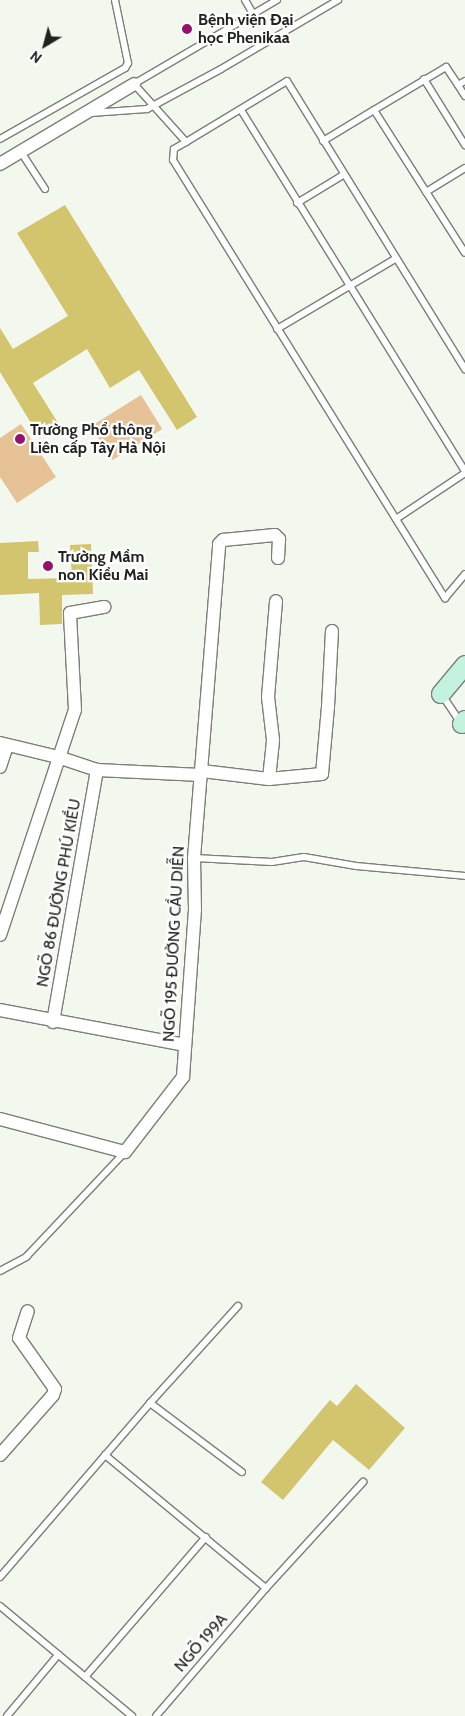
<!DOCTYPE html>
<html>
<head>
<meta charset="utf-8">
<style>
	body { margin:0 }
	#map { position:relative; width:465px; height:1716px; overflow:hidden; background:#f3f8ef; font-family:Cabin,sans-serif }
	div>[style] { position:absolute }
	.green>* { inset:0; background:#e6c296; transform-origin:0 0 }
	.building>* { inset:0; background:#d2c56e }
	.roads { filter:drop-shadow(1px 0 #7b7f77) drop-shadow(-1px 0 #7b7f77) drop-shadow(0 1px #7b7f77) drop-shadow(0 -1px #7b7f77) }
	.lane>* { height:6px; margin:-3px; padding:0 3px; transform-origin:3px; border-radius:3px; background:#fff }
	.street>* { height:12px; margin:-6px; padding:0 6px; transform-origin:6px; border-radius:6px; background:#fff }
	.secondary>* { height:18px; margin:-9px; padding:0 9px; transform-origin:9px; border-radius:9px; background:#c3f3de }
	.dots>* { width:14px; height:14px; translate:-50% -50%; box-sizing:border-box; border:2px solid #fff; border-radius:50% }
	span { translate:-50% -50%; white-space:nowrap; text-align:center; line-height:1.15; -webkit-text-stroke:4.5px #fff; paint-order:stroke }
	.poi-label { font-size:16px; color:#20221f; font-weight:700 }
	.left { translate:0 -50%; text-align:left }
	.street-label { font-size:16px; color:#20221f }
	.north { position:absolute; left:20px; top:20px; width:50px; height:50px; -webkit-text-stroke:4px #fff; paint-order:stroke; rotate:217deg; font-size:14px; font-weight:700; line-height:20px; text-align:center; color:#20221f }
	.north::after { content:''; display:block; margin:auto; width:18px; height:22px; background:#20221f; clip-path:polygon(50% 0,100% 100%,50% 72%,0 100%) }
</style>
</head>
<body>
<div id="map">
	<div class="green">
		<div style="left:141px;top:395px;width:40px;height:59px;rotate:58deg"></div>
		<div style="clip-path:polygon(21px 424px,56px 477px,17px 503px,0 477px,0 438px)"></div>
	</div>
	<div class="building">
		<div style="clip-path:polygon(65px 205px,197px 417px,177px 430px,139px 370px,110px 388px,87px 349px,33px 383px,60px 426px,40px 438px,0 372px,0 328px,13px 349px,68px 316px,17px 233px)"></div>
		<div style="clip-path:polygon(38px 541px,39px 552px,28px 552px,28px 579px,72px 578px,70px 545px,91px 544px,93px 594px,62px 595px,62px 624px,40px 625px,39px 593px,0 595px,0 543px)"></div>
		<div style="clip-path:polygon(356px 1384px,405px 1428px,369px 1470px,333px 1440px,283px 1500px,261px 1482px,330px 1400px,337px 1406px)"></div>
	</div>
	<div class="roads">
		<div class="lane">
			<div style="left:245px;top:0;width:16px;rotate:60deg"></div>
			<div style="left:277px;top:0;width:166px;rotate:149.6deg"></div>
			<div style="left:134px;top:84px;width:78px;rotate:48.1deg"></div>
			<div style="left:186px;top:142px;width:14px;rotate:150deg"></div>
			<div style="left:174px;top:149px;width:11px;rotate:95deg"></div>
			<div style="left:173px;top:160px;width:516px;rotate:58.16deg"></div>
			<div style="left:445px;top:598px;width:31px;rotate:-50deg"></div>
			<div style="left:424px;top:79px;width:78px;rotate:58.2deg"></div>
			<div style="left:458px;top:85px;width:13px;rotate:58deg"></div>
			<div style="left:241px;top:110px;width:425px;rotate:58.2deg"></div>
			<div style="left:374px;top:110px;width:84px;rotate:-30.8deg"></div>
			<div style="left:446px;top:67px;width:22px;rotate:56deg"></div>
			<div style="left:458px;top:85px;width:8px;rotate:-30deg"></div>
			<div style="left:91px;top:113px;width:56px;rotate:-4.1deg"></div>
			<div style="left:147px;top:109px;width:84px;rotate:-28.4deg"></div>
			<div style="left:221px;top:69px;width:136px;rotate:-30.5deg"></div>
			<div style="left:0;top:139px;width:144px;rotate:-29.6deg"></div>
			<div style="left:125px;top:68px;width:6px;rotate:-59deg"></div>
			<div style="left:128px;top:63px;width:64px;rotate:-101.7deg"></div>
			<div style="left:323px;top:141px;width:60px;rotate:-31.3deg"></div>
			<div style="left:374px;top:110px;width:169px;rotate:57.5deg"></div>
			<div style="left:186px;top:142px;width:118px;rotate:-31.1deg"></div>
			<div style="left:287px;top:81px;width:339px;rotate:58.3deg"></div>
			<div style="left:21px;top:152px;width:44px;rotate:57deg"></div>
			<div style="left:426px;top:192px;width:46px;rotate:-31.6deg"></div>
			<div style="left:297px;top:203px;width:54px;rotate:-31.3deg"></div>
			<div style="left:277px;top:329px;width:137px;rotate:-30.7deg"></div>
			<div style="left:396px;top:519px;width:83px;rotate:-33.7deg"></div>
			<div style="left:442px;top:695px;width:32px;rotate:56deg"></div>
			<div style="left:194px;top:858px;width:78px;rotate:2.9deg"></div>
			<div style="left:272px;top:862px;width:32px;rotate:-9deg"></div>
			<div style="left:304px;top:857px;width:53px;rotate:9.8deg"></div>
			<div style="left:356px;top:866px;width:109px;rotate:5.2deg"></div>
			<div style="left:0;top:1271px;width:30px;rotate:-28deg"></div>
			<div style="left:26px;top:1257px;width:144px;rotate:-46.7deg"></div>
			<div style="left:150px;top:1403px;width:115px;rotate:36.9deg"></div>
			<div style="left:105px;top:1455px;width:209px;rotate:39.6deg"></div>
			<div style="left:0;top:1577px;width:230px;rotate:-49.2deg"></div>
			<div style="left:150px;top:1403px;width:131px;rotate:-47.8deg"></div>
			<div style="left:0;top:1606px;width:172px;rotate:39.8deg"></div>
			<div style="left:85px;top:1677px;width:185px;rotate:-49.2deg"></div>
			<div style="left:7px;top:1716px;width:80px;rotate:-50.1deg"></div>
			<div style="left:156px;top:1716px;width:169px;rotate:-49.3deg"></div>
			<div style="left:266px;top:1588px;width:144px;rotate:-47.5deg"></div>
		</div>
		<div class="street">
			<div style="left:0;top:164px;width:156px;rotate:-30.8deg"></div>
			<div style="left:0;top:743px;width:60px;rotate:13.6deg"></div>
			<div style="left:58px;top:757px;width:41px;rotate:18.4deg"></div>
			<div style="left:97px;top:770px;width:104px;rotate:2.8deg"></div>
			<div style="left:0;top:767px;width:22px;rotate:-72deg"></div>
			<div style="left:202px;top:771px;width:67px;rotate:6.8deg"></div>
			<div style="left:269px;top:779px;width:53px;rotate:-5.4deg"></div>
			<div style="left:322px;top:774px;width:67px;rotate:-84.9deg"></div>
			<div style="left:328px;top:707px;width:76px;rotate:-87deg"></div>
			<div style="left:269px;top:779px;width:39px;rotate:-84deg"></div>
			<div style="left:273px;top:740px;width:43px;rotate:-96.6deg"></div>
			<div style="left:268px;top:697px;width:96px;rotate:-85.2deg"></div>
			<div style="left:0;top:935px;width:237px;rotate:-71.6deg"></div>
			<div style="left:75px;top:710px;width:97px;rotate:-93deg"></div>
			<div style="left:70px;top:613px;width:35px;rotate:-10deg"></div>
			<div style="left:0;top:1010px;width:188px;rotate:10.7deg"></div>
			<div style="left:53px;top:1022px;width:256px;rotate:-80.1deg"></div>
			<div style="left:0;top:1119px;width:129px;rotate:14.8deg"></div>
			<div style="left:125px;top:1152px;width:95px;rotate:-52.3deg"></div>
			<div style="left:183px;top:1077px;width:167px;rotate:-85.9deg"></div>
			<div style="left:195px;top:910px;width:52px;rotate:-91.1deg"></div>
			<div style="left:194px;top:858px;width:315px;rotate:-85.4deg"></div>
			<div style="left:219px;top:544px;width:6px;rotate:-45deg"></div>
			<div style="left:223px;top:540px;width:52px;rotate:-5.5deg"></div>
			<div style="left:275px;top:535px;width:6px;rotate:45deg"></div>
			<div style="left:279px;top:539px;width:19px;rotate:93deg"></div>
			<div style="left:0;top:1455px;width:80px;rotate:-48.5deg"></div>
			<div style="left:53px;top:1395px;width:6px;rotate:-72deg"></div>
			<div style="left:55px;top:1389px;width:62px;rotate:-125.2deg"></div>
			<div style="left:19px;top:1338px;width:28px;rotate:-72deg"></div>
		</div>
		<div class="secondary">
			<div style="left:441px;top:694px;width:38px;rotate:-50deg"></div>
			<div style="left:462px;top:724px;width:5px;rotate:-53deg"></div>
		</div>
	</div>
	<div class="dots">
		<div style="left:187px;top:29px;background:#94126b"></div>
		<div style="left:20px;top:439px;background:#94126b"></div>
		<div style="left:48px;top:566px;background:#94126b"></div>
	</div>
	<div class="poi-label">
		<span class="left" style="left:198px;top:29px">Bệnh viện Đại<br>học Phenikaa</span>
		<span class="left" style="left:30px;top:439px">Trường Phổ thông<br>Liên cấp Tây Hà Nội</span>
		<span class="left" style="left:58px;top:566px">Trường Mầm<br>non Kiều Mai</span>
	</div>
	<div class="street-label">
		<span style="left:59px;top:893px;rotate:-80deg">NGÕ 86 ĐƯỜNG PHÚ KIỀU</span>
		<span style="left:174px;top:944px;rotate:-87deg">NGÕ 195 ĐƯỜNG CẦU DIỄN</span>
		<span style="left:201px;top:1643px;rotate:-49deg">NGÕ 199A</span>
	</div>
	<div class="north">N</div>
</div>
</body>
</html>
